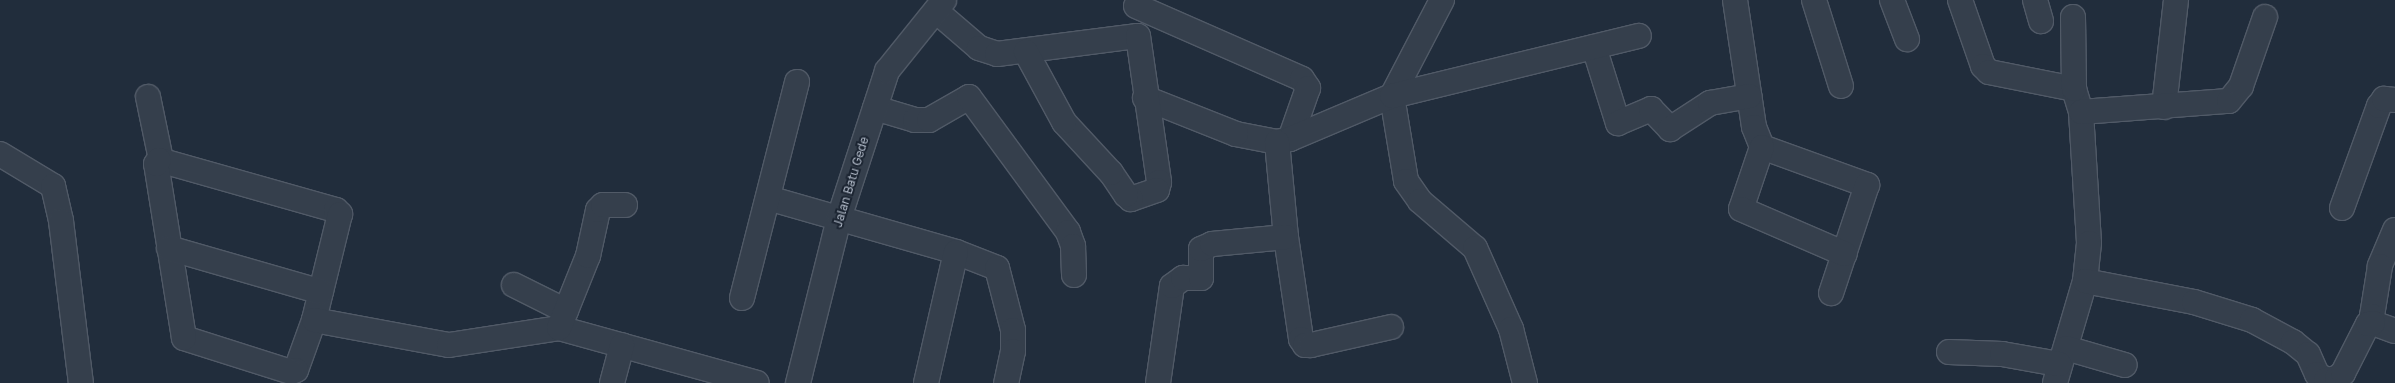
<!DOCTYPE html>
<html>
<head>
<meta charset="utf-8">
<style>
	body { margin:0 }
	#map { position:relative; width:2395px; height:383px; overflow:hidden; background:#212d3c; font-family:"Golos Text",sans-serif }
	div>[style] { position:absolute }
	.roads { filter:drop-shadow(1px 0 #515a67) drop-shadow(-1px 0 #515a67) drop-shadow(0 1px #515a67) drop-shadow(0 -1px #515a67) }
	.minor>* { height:24px; margin:-12px; padding:0 12px; transform-origin:12px; border-radius:12px; background:#353f4c }
	span { translate:-50% -50%; white-space:nowrap; text-align:center; line-height:1.15; -webkit-text-stroke:4px #1b2431; paint-order:stroke }
	.street-label { font-size:12px; color:#b1bac8 }
</style>
</head>
<body>
<div id="map">
	<div class="roads">
		<div class="minor">
			<div style="left:1442px;top:0;width:108px;rotate:117.5deg"></div>
			<div style="left:1392px;top:96px;width:86px;rotate:80.6deg"></div>
			<div style="left:1406px;top:181px;width:24px;rotate:55deg"></div>
			<div style="left:1420px;top:201px;width:72px;rotate:40.5deg"></div>
			<div style="left:1475px;top:248px;width:89px;rotate:66deg"></div>
			<div style="left:1511px;top:329px;width:56px;rotate:75.5deg"></div>
			<div style="left:1735px;top:0;width:128px;rotate:81.5deg"></div>
			<div style="left:1754px;top:127px;width:22px;rotate:68deg"></div>
			<div style="left:1762px;top:147px;width:112px;rotate:19.9deg"></div>
			<div style="left:1867px;top:185px;width:114px;rotate:108.4deg"></div>
			<div style="left:1814px;top:0;width:90px;rotate:72.6deg"></div>
			<div style="left:1892px;top:0;width:42px;rotate:69deg"></div>
			<div style="left:1960px;top:0;width:70px;rotate:70.8deg"></div>
			<div style="left:1983px;top:66px;width:8px;rotate:45deg"></div>
			<div style="left:1989px;top:72px;width:87px;rotate:11.3deg"></div>
			<div style="left:2074px;top:89px;width:24px;rotate:73deg"></div>
			<div style="left:2081px;top:112px;width:131px;rotate:86.5deg"></div>
			<div style="left:2089px;top:243px;width:38px;rotate:96deg"></div>
			<div style="left:2085px;top:281px;width:106px;rotate:106.4deg"></div>
			<div style="left:2035px;top:0;width:22px;rotate:74deg"></div>
			<div style="left:1136px;top:6px;width:181px;rotate:23.7deg"></div>
			<div style="left:1302px;top:79px;width:11px;rotate:56deg"></div>
			<div style="left:1308px;top:88px;width:54px;rotate:109.4deg"></div>
			<div style="left:1290px;top:139px;width:13px;rotate:167deg"></div>
			<div style="left:1277px;top:142px;width:42px;rotate:-169deg"></div>
			<div style="left:1236px;top:134px;width:98px;rotate:-158.4deg"></div>
			<div style="left:936px;top:11px;width:57px;rotate:40.7deg"></div>
			<div style="left:979px;top:48px;width:19px;rotate:18deg"></div>
			<div style="left:997px;top:54px;width:142px;rotate:-7.3deg"></div>
			<div style="left:1138px;top:36px;width:148px;rotate:81.8deg"></div>
			<div style="left:1159px;top:182px;width:8px;rotate:104deg"></div>
			<div style="left:1157px;top:190px;width:28px;rotate:161deg"></div>
			<div style="left:1131px;top:199px;width:6px;rotate:-141deg"></div>
			<div style="left:1126px;top:195px;width:27px;rotate:-124deg"></div>
			<div style="left:1111px;top:173px;width:69px;rotate:-132.7deg"></div>
			<div style="left:1064px;top:122px;width:80px;rotate:-118.5deg"></div>
			<div style="left:2073px;top:17px;width:72px;rotate:89.2deg"></div>
			<div style="left:1594px;top:47px;width:80px;rotate:72.5deg"></div>
			<div style="left:1618px;top:123px;width:36px;rotate:-23deg"></div>
			<div style="left:1651px;top:109px;width:28px;rotate:46deg"></div>
			<div style="left:1670px;top:129px;width:48px;rotate:-33deg"></div>
			<div style="left:1710px;top:103px;width:40px;rotate:-10deg"></div>
			<div style="left:148px;top:97px;width:64px;rotate:78.3deg"></div>
			<div style="left:2164px;top:107px;width:108px;rotate:-83.6deg"></div>
			<div style="left:875px;top:108px;width:42px;rotate:16.7deg"></div>
			<div style="left:915px;top:120px;width:14px"></div>
			<div style="left:929px;top:120px;width:46px;rotate:-29.9deg"></div>
			<div style="left:969px;top:97px;width:167px;rotate:53.7deg"></div>
			<div style="left:1068px;top:232px;width:15px;rotate:70deg"></div>
			<div style="left:1073px;top:246px;width:29px;rotate:88deg"></div>
			<div style="left:2081px;top:112px;width:148px;rotate:-4.3deg"></div>
			<div style="left:2229px;top:101px;width:19px;rotate:-51deg"></div>
			<div style="left:2241px;top:86px;width:73px;rotate:-70.8deg"></div>
			<div style="left:1290px;top:139px;width:111px;rotate:-22.9deg"></div>
			<div style="left:1392px;top:96px;width:254px;rotate:-13.7deg"></div>
			<div style="left:1277px;top:142px;width:95px;rotate:84.6deg"></div>
			<div style="left:1286px;top:237px;width:103px;rotate:81.6deg"></div>
			<div style="left:1301px;top:339px;width:7px;rotate:56deg"></div>
			<div style="left:1305px;top:345px;width:6px"></div>
			<div style="left:1311px;top:345px;width:82px;rotate:-12.7deg"></div>
			<div style="left:1762px;top:147px;width:65px;rotate:108.7deg"></div>
			<div style="left:1741px;top:209px;width:113px;rotate:23.4deg"></div>
			<div style="left:0;top:154px;width:62px;rotate:31.1deg"></div>
			<div style="left:53px;top:186px;width:36px;rotate:77deg"></div>
			<div style="left:61px;top:221px;width:163px;rotate:83deg"></div>
			<div style="left:159px;top:160px;width:184px;rotate:15.8deg"></div>
			<div style="left:336px;top:210px;width:6px;rotate:45deg"></div>
			<div style="left:340px;top:214px;width:109px;rotate:103.8deg"></div>
			<div style="left:314px;top:320px;width:53px;rotate:109.8deg"></div>
			<div style="left:296px;top:370px;width:5px;rotate:158deg"></div>
			<div style="left:291px;top:372px;width:112px;rotate:-162.4deg"></div>
			<div style="left:184px;top:338px;width:176px;rotate:-99.1deg"></div>
			<div style="left:156px;top:164px;width:5px;rotate:-53deg"></div>
			<div style="left:768px;top:198px;width:196px;rotate:16deg"></div>
			<div style="left:956px;top:252px;width:44px;rotate:21.3deg"></div>
			<div style="left:997px;top:268px;width:64px;rotate:75.5deg"></div>
			<div style="left:1013px;top:330px;width:21px;rotate:90deg"></div>
			<div style="left:1013px;top:351px;width:33px;rotate:102deg"></div>
			<div style="left:2342px;top:208px;width:109px;rotate:-70.1deg"></div>
			<div style="left:2379px;top:106px;width:9px;rotate:-54deg"></div>
			<div style="left:2384px;top:99px;width:11px;rotate:5deg"></div>
			<div style="left:2395px;top:230px;width:39px;rotate:113deg"></div>
			<div style="left:2380px;top:266px;width:51px;rotate:99.1deg"></div>
			<div style="left:2372px;top:316px;width:7px;rotate:82deg"></div>
			<div style="left:2373px;top:323px;width:23px;rotate:20deg"></div>
			<div style="left:169px;top:248px;width:158px;rotate:16.1deg"></div>
			<div style="left:2085px;top:281px;width:111px;rotate:10.9deg"></div>
			<div style="left:2194px;top:302px;width:61px;rotate:17.2deg"></div>
			<div style="left:2252px;top:320px;width:47px;rotate:28.2deg"></div>
			<div style="left:2293px;top:342px;width:19px;rotate:39deg"></div>
			<div style="left:2308px;top:354px;width:22px;rotate:66deg"></div>
			<div style="left:2317px;top:374px;width:11px;rotate:34deg"></div>
			<div style="left:2326px;top:380px;width:11px;rotate:-10deg"></div>
			<div style="left:2337px;top:378px;width:8px;rotate:-40deg"></div>
			<div style="left:2343px;top:373px;width:55px;rotate:-63deg"></div>
			<div style="left:2368px;top:324px;width:5px;rotate:-11deg"></div>
			<div style="left:514px;top:285px;width:58px;rotate:26.6deg"></div>
			<div style="left:742px;top:298px;width:223px;rotate:-75.7deg"></div>
			<div style="left:314px;top:320px;width:137px;rotate:10.5deg"></div>
			<div style="left:449px;top:345px;width:111px;rotate:-8.8deg"></div>
			<div style="left:559px;top:328px;width:205px;rotate:15.5deg"></div>
			<div style="left:559px;top:328px;width:78px;rotate:-68.1deg"></div>
			<div style="left:588px;top:256px;width:47px;rotate:-77.7deg"></div>
			<div style="left:598px;top:210px;width:7px;rotate:-45deg"></div>
			<div style="left:603px;top:205px;width:22px"></div>
			<div style="left:2066px;top:348px;width:61px;rotate:16.1deg"></div>
			<div style="left:1949px;top:352px;width:53px;rotate:2.2deg"></div>
			<div style="left:2002px;top:354px;width:58px;rotate:10deg"></div>
			<div style="left:612px;top:383px;width:39px;rotate:-75deg"></div>
			<div style="left:798px;top:383px;width:170px;rotate:-76deg"></div>
			<div style="left:839px;top:218px;width:155px;rotate:-71.9deg"></div>
			<div style="left:887px;top:71px;width:91px;rotate:-51.2deg"></div>
			<div style="left:926px;top:383px;width:134px;rotate:-77.1deg"></div>
			<div style="left:1158px;top:383px;width:98px;rotate:-81.8deg"></div>
			<div style="left:1172px;top:286px;width:14px;rotate:-36deg"></div>
			<div style="left:1183px;top:278px;width:18px"></div>
			<div style="left:1201px;top:278px;width:29px;rotate:-90deg"></div>
			<div style="left:1201px;top:249px;width:12px;rotate:-24deg"></div>
			<div style="left:1212px;top:244px;width:74px;rotate:-5.4deg"></div>
		</div>
	</div>
	<div class="street-label">
		<span style="left:851px;top:182px;rotate:-73deg">Jalan Batu Gede</span>
	</div>
</div>
</body>
</html>
